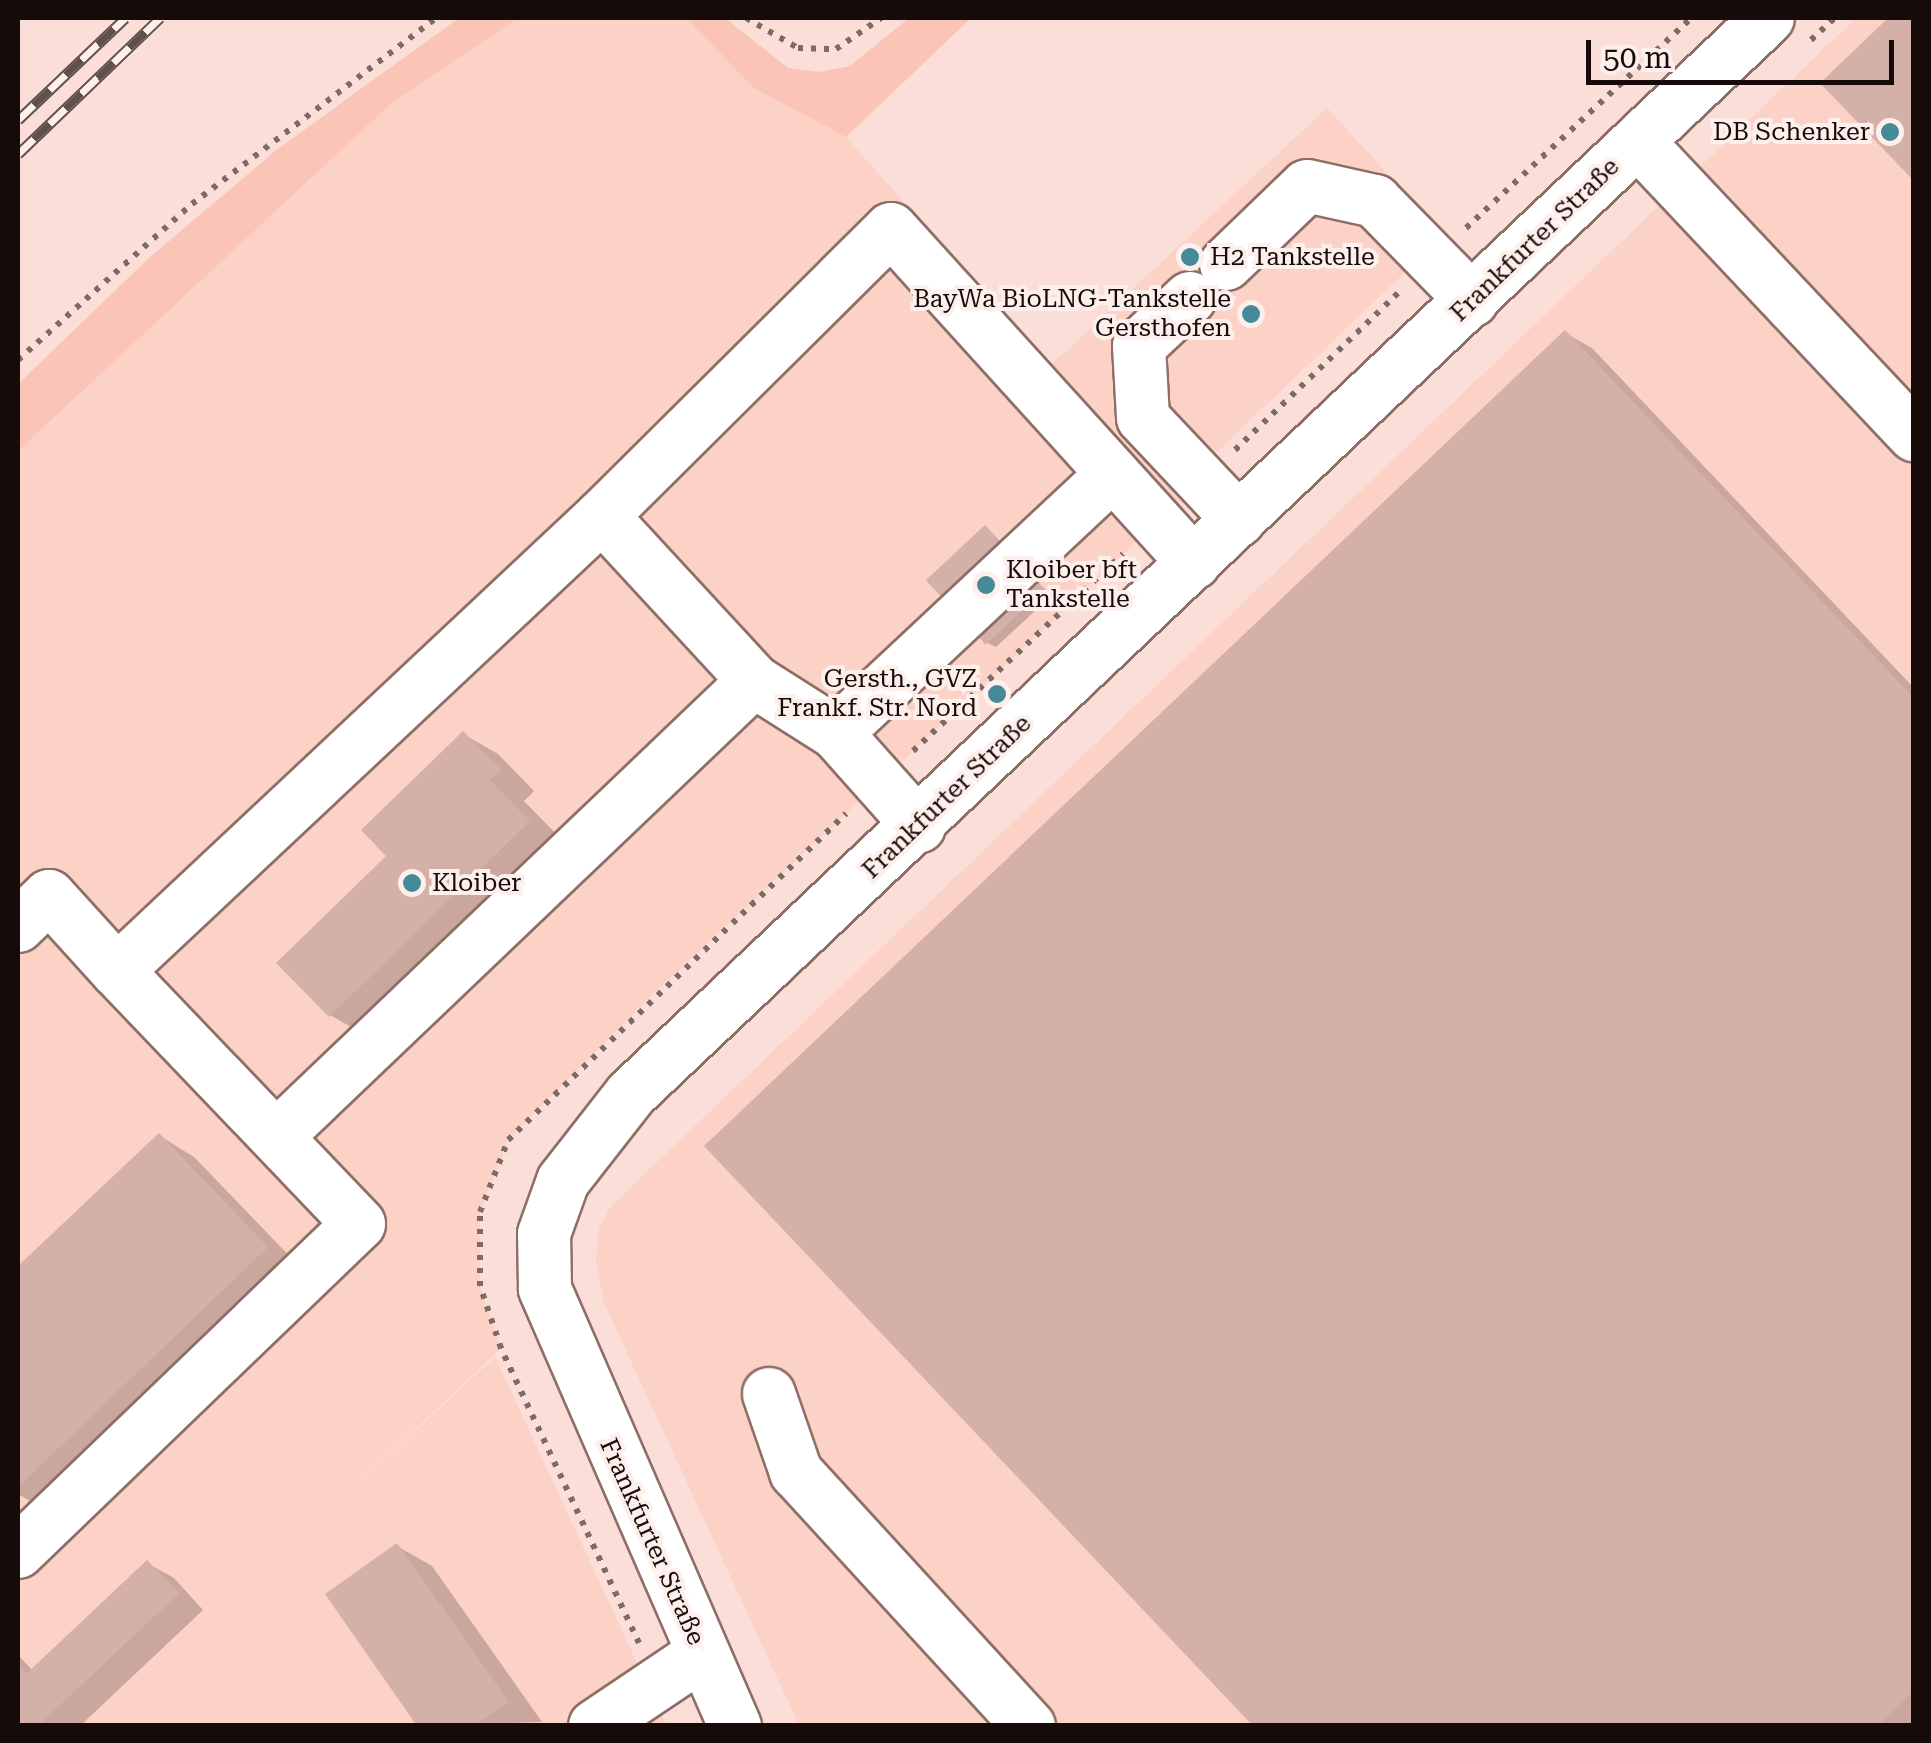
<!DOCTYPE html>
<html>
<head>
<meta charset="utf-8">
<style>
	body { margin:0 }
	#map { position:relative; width:1931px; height:1743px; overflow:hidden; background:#faded7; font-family:"Roboto Serif",serif }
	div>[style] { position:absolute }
	.built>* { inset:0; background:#fcd1c6 }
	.green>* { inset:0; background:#fac4b7 }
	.shadow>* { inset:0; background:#0003 }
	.building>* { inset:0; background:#d3b1a9; transform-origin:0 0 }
	.path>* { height:6px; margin-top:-3px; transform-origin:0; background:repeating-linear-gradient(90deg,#7e6b66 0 5px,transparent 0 13px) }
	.roads { filter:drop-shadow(2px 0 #8e6f67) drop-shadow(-2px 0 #8e6f67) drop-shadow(0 2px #8e6f67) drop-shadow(0 -2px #8e6f67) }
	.minor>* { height:52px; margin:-26px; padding:0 26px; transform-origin:26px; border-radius:26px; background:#fff }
	.rail>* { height:11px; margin-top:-5.5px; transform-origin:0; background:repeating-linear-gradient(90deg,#fdefec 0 22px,#60504c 0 44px); box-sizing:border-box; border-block:2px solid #60504c }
	.dots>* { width:28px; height:28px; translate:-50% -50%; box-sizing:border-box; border:5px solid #fdefec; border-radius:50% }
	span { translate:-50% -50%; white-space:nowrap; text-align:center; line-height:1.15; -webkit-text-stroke:8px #fdefec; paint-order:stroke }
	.poi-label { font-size:25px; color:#160b08 }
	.right { translate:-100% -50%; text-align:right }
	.left { translate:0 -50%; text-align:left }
	.street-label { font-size:25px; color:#160b08 }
	.frame { position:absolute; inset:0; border:20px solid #160b08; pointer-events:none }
	.scale { position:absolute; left:1586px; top:40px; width:308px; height:45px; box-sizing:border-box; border:5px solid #160b08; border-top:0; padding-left:12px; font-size:30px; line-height:35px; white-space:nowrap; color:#160b08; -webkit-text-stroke:8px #fdefec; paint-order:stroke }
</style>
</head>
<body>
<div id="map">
	<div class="built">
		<div style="clip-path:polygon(518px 18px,686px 18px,754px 88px,846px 137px,1050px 366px,1327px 108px,1444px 235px,1174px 493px,1180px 501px,648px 999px,508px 1140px,480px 1212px,480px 1286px,501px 1348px,315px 1524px,495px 1357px,666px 1725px,18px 1726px,18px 451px,393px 102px)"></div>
		<div style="clip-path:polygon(1856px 18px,1913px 18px,1913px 1725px,799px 1725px,604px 1303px,596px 1261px,599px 1227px,612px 1205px)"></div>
	</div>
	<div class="green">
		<div style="clip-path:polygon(459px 18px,518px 18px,393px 102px,18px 451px,18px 384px,148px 259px,275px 151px)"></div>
		<div style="clip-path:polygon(686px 18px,725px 18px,788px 68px,819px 72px,850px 66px,909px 18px,971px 18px,846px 137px,754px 88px)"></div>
	</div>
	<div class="shadow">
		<div style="clip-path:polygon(1565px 333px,1592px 348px,1914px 688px,1914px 1726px,1256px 1726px)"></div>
		<div style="clip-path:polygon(985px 529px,1051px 596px,996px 647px,988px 643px)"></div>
		<div style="clip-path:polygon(463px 734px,498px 754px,534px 791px,524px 801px,564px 842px,365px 1035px,330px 1015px,390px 856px)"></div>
		<div style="clip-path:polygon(160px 1136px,194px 1157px,302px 1269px,48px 1512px,18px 1494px,18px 1269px)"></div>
		<div style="clip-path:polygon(397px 1546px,432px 1566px,542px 1722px,420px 1726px)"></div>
		<div style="clip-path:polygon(147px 1563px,174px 1578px,203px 1610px,80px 1726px,18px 1726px,18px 1655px,33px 1671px)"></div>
	</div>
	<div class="building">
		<div style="clip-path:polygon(1888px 18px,1914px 18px,1914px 181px,1820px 83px)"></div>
		<div style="clip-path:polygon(1565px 330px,1914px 698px,1914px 1691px,1877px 1726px,1253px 1726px,704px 1146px)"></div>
		<div style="left:985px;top:525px;width:88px;height:81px;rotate:47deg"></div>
		<div style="clip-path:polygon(463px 731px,501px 770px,490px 780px,530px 821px,329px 1017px,276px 963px,386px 856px,361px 830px)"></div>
		<div style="clip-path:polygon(159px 1133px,268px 1247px,18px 1487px,18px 1266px)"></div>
		<div style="clip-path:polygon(397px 1543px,509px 1702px,474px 1726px,417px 1726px,325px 1594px)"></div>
		<div style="clip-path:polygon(147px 1560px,179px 1593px,38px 1726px,18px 1726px,18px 1665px,26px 1674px)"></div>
	</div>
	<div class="path">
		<div style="left:746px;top:18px;width:60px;rotate:30deg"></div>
		<div style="left:798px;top:48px;width:38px;rotate:2deg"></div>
		<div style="left:836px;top:49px;width:55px;rotate:-34.6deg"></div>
		<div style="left:1811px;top:40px;width:33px;rotate:-43deg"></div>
		<div style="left:1466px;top:228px;width:308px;rotate:-43deg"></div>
		<div style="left:18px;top:360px;width:234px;rotate:-41.9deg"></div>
		<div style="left:192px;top:204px;width:307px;rotate:-37.3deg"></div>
		<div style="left:1235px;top:450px;width:228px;rotate:-43.9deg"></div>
		<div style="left:913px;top:751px;width:288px;rotate:-43.2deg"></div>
		<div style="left:639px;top:1643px;width:326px;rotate:-115.1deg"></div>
		<div style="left:501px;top:1348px;width:65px;rotate:-108.7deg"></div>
		<div style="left:480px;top:1286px;width:74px;rotate:-90deg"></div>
		<div style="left:480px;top:1212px;width:77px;rotate:-68.7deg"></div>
		<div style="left:508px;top:1140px;width:470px;rotate:-44deg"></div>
	</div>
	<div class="roads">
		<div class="minor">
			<div style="left:1638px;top:142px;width:403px;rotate:46.7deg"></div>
			<div style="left:1226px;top:264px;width:112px;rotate:-43.9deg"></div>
			<div style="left:1307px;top:186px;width:70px;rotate:12.4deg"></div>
			<div style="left:1375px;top:201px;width:139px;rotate:45.6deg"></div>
			<div style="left:1190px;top:298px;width:70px;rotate:136.7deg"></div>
			<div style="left:1139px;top:346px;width:72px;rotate:86.8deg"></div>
			<div style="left:1143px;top:418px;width:140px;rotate:46.7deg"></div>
			<div style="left:602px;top:516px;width:224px;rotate:47.3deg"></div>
			<div style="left:754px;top:681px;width:97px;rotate:32.4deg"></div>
			<div style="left:836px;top:733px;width:125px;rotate:48.3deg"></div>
			<div style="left:836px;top:733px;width:379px;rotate:-43.1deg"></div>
			<div style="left:18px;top:926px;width:43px;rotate:-44.1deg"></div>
			<div style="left:49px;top:896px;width:101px;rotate:47.8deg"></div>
			<div style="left:117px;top:971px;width:665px;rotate:-43.17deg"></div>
			<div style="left:602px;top:516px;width:407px;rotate:-44.8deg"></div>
			<div style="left:891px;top:229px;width:451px;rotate:47.8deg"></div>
			<div style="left:277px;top:1136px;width:659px;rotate:-43.65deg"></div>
			<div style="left:769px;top:1394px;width:83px;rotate:70.9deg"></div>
			<div style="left:796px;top:1472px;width:345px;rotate:47.5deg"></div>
			<div style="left:18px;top:1552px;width:473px;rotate:-43.9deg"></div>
			<div style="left:359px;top:1224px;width:350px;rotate:-133.7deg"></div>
			<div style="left:595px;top:1726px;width:129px;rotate:-33.9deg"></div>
			<div style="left:735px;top:1726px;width:477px;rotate:-113.5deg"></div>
			<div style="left:545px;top:1289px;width:55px;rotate:-91deg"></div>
			<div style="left:544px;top:1234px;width:56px;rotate:-70.3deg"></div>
			<div style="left:563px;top:1181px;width:110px;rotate:-52deg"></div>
			<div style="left:631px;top:1094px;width:1565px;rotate:-43.42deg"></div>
		</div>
	</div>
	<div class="rail">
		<div style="left:18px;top:120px;width:148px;rotate:-43.6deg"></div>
		<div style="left:18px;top:154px;width:197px;rotate:-43.8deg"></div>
	</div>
	<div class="dots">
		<div style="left:1890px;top:132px;background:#468a99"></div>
		<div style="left:1190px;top:257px;background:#468a99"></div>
		<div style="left:1251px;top:314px;background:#468a99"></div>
		<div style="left:986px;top:585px;background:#468a99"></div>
		<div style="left:997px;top:694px;background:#468a99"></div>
		<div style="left:412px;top:883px;background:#468a99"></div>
	</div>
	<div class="poi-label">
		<span class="right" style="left:1870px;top:132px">DB Schenker</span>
		<span class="left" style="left:1210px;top:257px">H2 Tankstelle</span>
		<span class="right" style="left:1231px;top:314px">BayWa BioLNG-Tankstelle<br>Gersthofen</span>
		<span class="left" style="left:1006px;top:585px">Kloiber bft<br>Tankstelle</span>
		<span class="right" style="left:977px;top:694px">Gersth., GVZ<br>Frankf. Str. Nord</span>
		<span class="left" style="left:432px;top:883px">Kloiber</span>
	</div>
	<div class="street-label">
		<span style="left:1535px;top:240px;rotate:-44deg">Frankfurter Straße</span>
		<span style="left:947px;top:797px;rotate:-44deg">Frankfurter Straße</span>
		<span style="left:652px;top:1542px;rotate:66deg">Frankfurter Straße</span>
	</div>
	<div class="frame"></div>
	<div class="scale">50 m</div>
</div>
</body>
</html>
